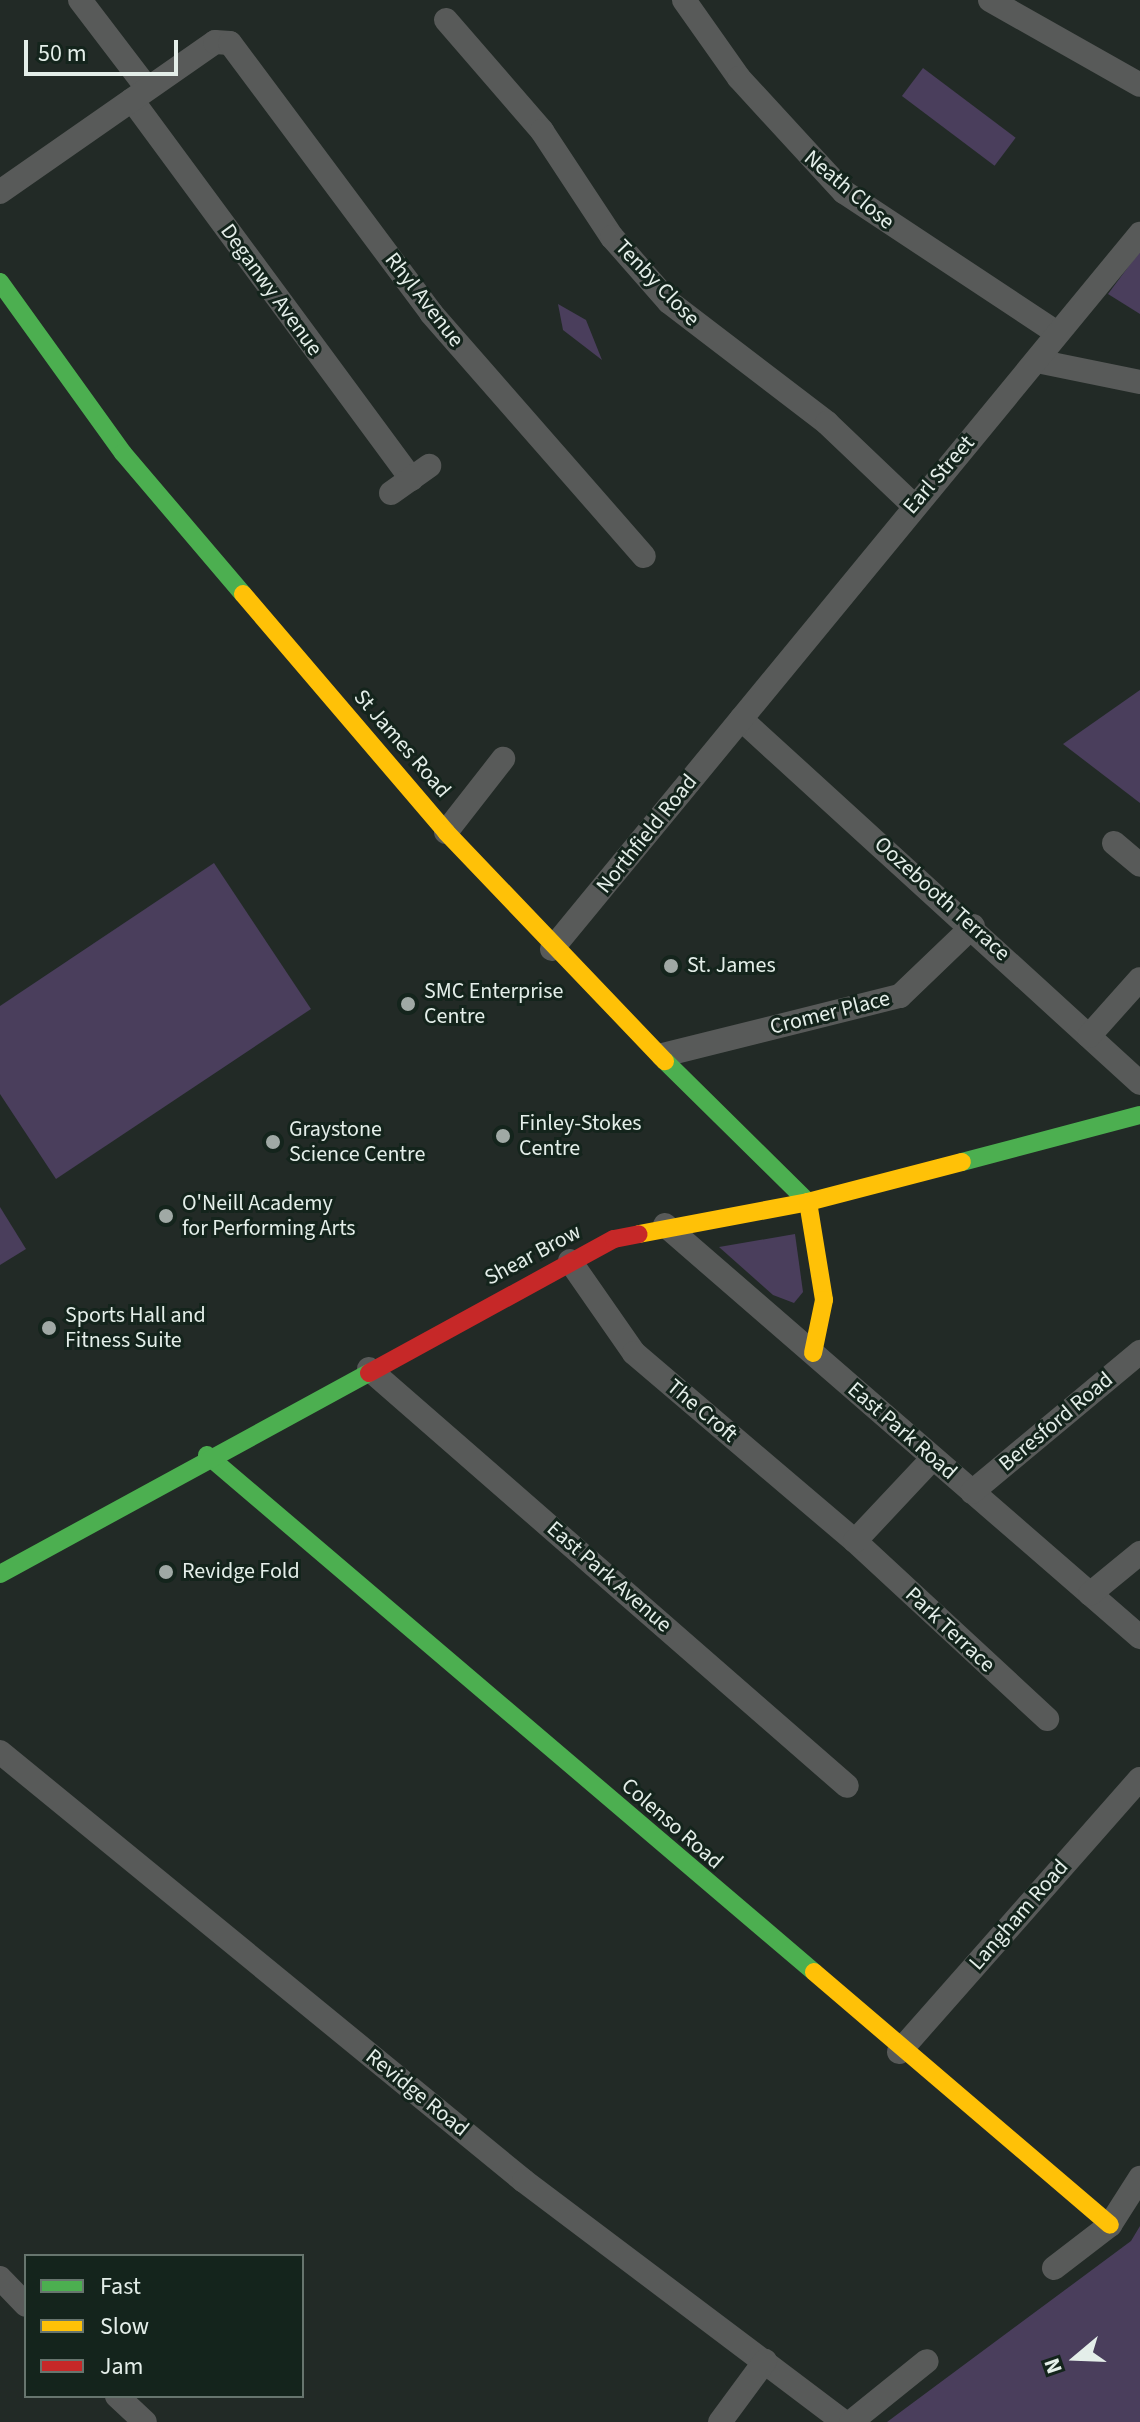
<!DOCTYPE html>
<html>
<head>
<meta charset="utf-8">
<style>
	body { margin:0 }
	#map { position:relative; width:1140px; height:2422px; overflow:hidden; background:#222a26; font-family:"Source Sans 3",sans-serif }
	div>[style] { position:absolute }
	.green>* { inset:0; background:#4a3e5c; transform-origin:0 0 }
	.street>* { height:24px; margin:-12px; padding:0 12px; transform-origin:12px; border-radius:12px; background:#585a59 }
	.fast>* { height:18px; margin:-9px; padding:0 9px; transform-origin:9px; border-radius:9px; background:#4caf50 }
	.slow>* { height:18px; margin:-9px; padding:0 9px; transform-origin:9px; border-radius:9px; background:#ffc107 }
	.jam>* { height:18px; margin:-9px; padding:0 9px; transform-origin:9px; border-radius:9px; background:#c62828 }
	.dots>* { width:22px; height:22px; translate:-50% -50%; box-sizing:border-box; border:4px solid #14241c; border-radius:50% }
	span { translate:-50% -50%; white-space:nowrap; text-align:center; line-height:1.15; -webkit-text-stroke:6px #14241c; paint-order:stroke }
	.street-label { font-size:22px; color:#e4eee9 }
	.poi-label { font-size:22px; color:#e4eee9 }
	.left { translate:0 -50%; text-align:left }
	.legend { position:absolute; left:24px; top:2254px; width:280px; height:144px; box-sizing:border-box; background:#14241c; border:2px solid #67756e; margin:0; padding:10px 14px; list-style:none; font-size:24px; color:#e4eee9 }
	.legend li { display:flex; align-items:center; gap:16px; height:40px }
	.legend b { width:40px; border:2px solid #67756e }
	.north { position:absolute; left:1036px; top:2318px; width:80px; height:80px; -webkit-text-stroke:6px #14241c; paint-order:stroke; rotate:251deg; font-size:22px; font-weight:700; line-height:32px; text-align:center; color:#e4eee9 }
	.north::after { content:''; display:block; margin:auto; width:28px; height:36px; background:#e4eee9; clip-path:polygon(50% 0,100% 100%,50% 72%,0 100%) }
	.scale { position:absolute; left:24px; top:40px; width:154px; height:36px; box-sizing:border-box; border:4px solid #e4eee9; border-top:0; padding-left:10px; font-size:24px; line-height:28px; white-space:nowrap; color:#e4eee9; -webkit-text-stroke:6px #14241c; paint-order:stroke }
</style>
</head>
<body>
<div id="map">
	<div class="green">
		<div style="left:923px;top:68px;width:116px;height:35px;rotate:37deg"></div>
		<div style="clip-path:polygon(1140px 251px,1140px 314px,1108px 294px)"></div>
		<div style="clip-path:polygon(558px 304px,586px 320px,602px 360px,563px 330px)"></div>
		<div style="clip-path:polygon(1140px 690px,1140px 803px,1063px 744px)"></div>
		<div style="clip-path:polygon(214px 863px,311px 1009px,56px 1179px,0 1094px,0 1006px)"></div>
		<div style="clip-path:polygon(0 1207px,26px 1249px,0 1265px)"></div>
		<div style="clip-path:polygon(795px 1234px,803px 1292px,794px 1303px,773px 1295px,719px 1247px)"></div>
		<div style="clip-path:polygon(1140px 2226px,1140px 2422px,887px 2422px,1131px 2241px)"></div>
	</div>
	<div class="street">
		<div style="left:80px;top:0;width:111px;rotate:52.7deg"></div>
		<div style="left:684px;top:0;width:95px;rotate:54.8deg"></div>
		<div style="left:739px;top:78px;width:155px;rotate:47.4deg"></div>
		<div style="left:844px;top:192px;width:255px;rotate:33.5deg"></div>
		<div style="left:990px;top:0;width:172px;rotate:29.5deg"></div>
		<div style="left:446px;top:20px;width:147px;rotate:49.1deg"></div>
		<div style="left:542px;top:131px;width:127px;rotate:56.6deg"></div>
		<div style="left:612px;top:237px;width:86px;rotate:48.8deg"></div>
		<div style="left:669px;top:302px;width:199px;rotate:37.4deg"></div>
		<div style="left:827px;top:423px;width:117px;rotate:43.6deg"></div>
		<div style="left:132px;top:100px;width:471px;rotate:53.6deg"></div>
		<div style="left:0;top:192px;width:262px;rotate:-34.9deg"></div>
		<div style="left:215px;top:42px;width:15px;rotate:4deg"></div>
		<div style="left:230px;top:43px;width:337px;rotate:53.3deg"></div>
		<div style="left:431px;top:313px;width:323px;rotate:48.8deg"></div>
		<div style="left:1037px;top:361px;width:105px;rotate:11.5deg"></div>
		<div style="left:391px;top:493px;width:47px;rotate:-35.4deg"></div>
		<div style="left:741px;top:719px;width:540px;rotate:42.37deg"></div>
		<div style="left:446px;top:832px;width:93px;rotate:-52deg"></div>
		<div style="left:1114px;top:843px;width:34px;rotate:40deg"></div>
		<div style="left:552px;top:949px;width:926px;rotate:-50.57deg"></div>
		<div style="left:1089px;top:1036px;width:76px;rotate:-48.2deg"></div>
		<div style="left:663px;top:1055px;width:244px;rotate:-14deg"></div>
		<div style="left:900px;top:996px;width:101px;rotate:-43.8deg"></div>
		<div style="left:665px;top:1225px;width:629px;rotate:40.94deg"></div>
		<div style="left:570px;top:1261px;width:112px;rotate:55.2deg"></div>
		<div style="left:634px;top:1353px;width:290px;rotate:40.4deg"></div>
		<div style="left:855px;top:1541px;width:262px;rotate:42.8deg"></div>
		<div style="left:369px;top:1369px;width:634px;rotate:41.1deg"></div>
		<div style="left:972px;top:1492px;width:219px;rotate:-39.8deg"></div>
		<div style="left:855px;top:1541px;width:112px;rotate:-46.8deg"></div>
		<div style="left:1090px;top:1594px;width:65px;rotate:-39.4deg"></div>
		<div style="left:0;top:1752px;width:677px;rotate:39.31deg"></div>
		<div style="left:524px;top:2181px;width:401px;rotate:37deg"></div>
		<div style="left:899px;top:2052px;width:364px;rotate:-48.6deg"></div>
		<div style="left:1054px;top:2268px;width:71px;rotate:-37.5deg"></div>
		<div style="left:1110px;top:2225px;width:56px;rotate:-57.4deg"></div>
		<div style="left:0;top:2278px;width:37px;rotate:46deg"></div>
		<div style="left:117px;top:2396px;width:38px;rotate:43deg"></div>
		<div style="left:720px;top:2422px;width:76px;rotate:-53.6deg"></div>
		<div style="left:851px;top:2422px;width:97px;rotate:-38.8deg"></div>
	</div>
	<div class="fast">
		<div style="left:0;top:282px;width:211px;rotate:54.3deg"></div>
		<div style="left:123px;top:453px;width:185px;rotate:49.6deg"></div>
		<div style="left:665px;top:1061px;width:201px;rotate:44.6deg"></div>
		<div style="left:962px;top:1162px;width:184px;rotate:-14.8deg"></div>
		<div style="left:207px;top:1455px;width:797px;rotate:40.42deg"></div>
		<div style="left:0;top:1574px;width:420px;rotate:-28.6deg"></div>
	</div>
	<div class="slow">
		<div style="left:243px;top:594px;width:313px;rotate:49.5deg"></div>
		<div style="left:446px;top:832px;width:317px;rotate:46.3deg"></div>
		<div style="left:808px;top:1202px;width:99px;rotate:80.7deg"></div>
		<div style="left:824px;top:1300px;width:54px;rotate:101.7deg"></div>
		<div style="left:639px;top:1234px;width:172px;rotate:-10.7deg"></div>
		<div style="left:808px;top:1202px;width:159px;rotate:-14.6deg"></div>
		<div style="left:814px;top:1972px;width:389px;rotate:40.5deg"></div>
	</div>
	<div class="jam">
		<div style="left:369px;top:1373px;width:279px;rotate:-28.7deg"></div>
		<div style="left:614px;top:1239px;width:25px;rotate:-11deg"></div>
	</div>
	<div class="dots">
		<div style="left:671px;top:966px;background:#a0a9a5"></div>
		<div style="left:408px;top:1004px;background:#a0a9a5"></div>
		<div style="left:503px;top:1136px;background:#a0a9a5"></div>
		<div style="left:273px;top:1142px;background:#a0a9a5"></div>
		<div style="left:166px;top:1216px;background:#a0a9a5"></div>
		<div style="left:49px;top:1328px;background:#a0a9a5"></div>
		<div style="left:166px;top:1572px;background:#a0a9a5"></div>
	</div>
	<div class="street-label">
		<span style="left:849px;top:190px;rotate:40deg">Neath Close</span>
		<span style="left:657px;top:283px;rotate:46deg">Tenby Close</span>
		<span style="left:271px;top:290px;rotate:54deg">Deganwy Avenue</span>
		<span style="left:424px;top:300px;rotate:52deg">Rhyl Avenue</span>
		<span style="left:939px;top:475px;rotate:-49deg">Earl Street</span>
		<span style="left:402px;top:744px;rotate:49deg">St James Road</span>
		<span style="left:647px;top:834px;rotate:-51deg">Northfield Road</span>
		<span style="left:942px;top:899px;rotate:42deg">Oozebooth Terrace</span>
		<span style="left:830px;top:1013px;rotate:-14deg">Cromer Place</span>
		<span style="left:533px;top:1255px;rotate:-28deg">Shear Brow</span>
		<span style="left:702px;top:1411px;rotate:40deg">The Croft</span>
		<span style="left:1056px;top:1422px;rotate:-40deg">Beresford Road</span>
		<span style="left:902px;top:1431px;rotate:41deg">East Park Road</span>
		<span style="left:609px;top:1577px;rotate:41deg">East Park Avenue</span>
		<span style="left:950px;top:1630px;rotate:43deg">Park Terrace</span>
		<span style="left:672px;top:1824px;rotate:41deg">Colenso Road</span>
		<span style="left:1019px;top:1915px;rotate:-49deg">Langham Road</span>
		<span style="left:417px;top:2093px;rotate:39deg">Revidge Road</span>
	</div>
	<div class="poi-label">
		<span class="left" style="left:687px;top:966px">St. James</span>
		<span class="left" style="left:424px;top:1004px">SMC Enterprise<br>Centre</span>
		<span class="left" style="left:519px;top:1136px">Finley-Stokes<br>Centre</span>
		<span class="left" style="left:289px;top:1142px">Graystone<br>Science Centre</span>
		<span class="left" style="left:182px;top:1216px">O'Neill Academy<br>for Performing Arts</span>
		<span class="left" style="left:65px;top:1328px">Sports Hall and<br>Fitness Suite</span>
		<span class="left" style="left:182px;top:1572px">Revidge Fold</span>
	</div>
	<ul class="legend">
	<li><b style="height:10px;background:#4caf50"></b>Fast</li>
	<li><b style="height:10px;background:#ffc107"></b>Slow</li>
	<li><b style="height:10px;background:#c62828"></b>Jam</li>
	</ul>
	<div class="north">N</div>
	<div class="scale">50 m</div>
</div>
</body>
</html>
